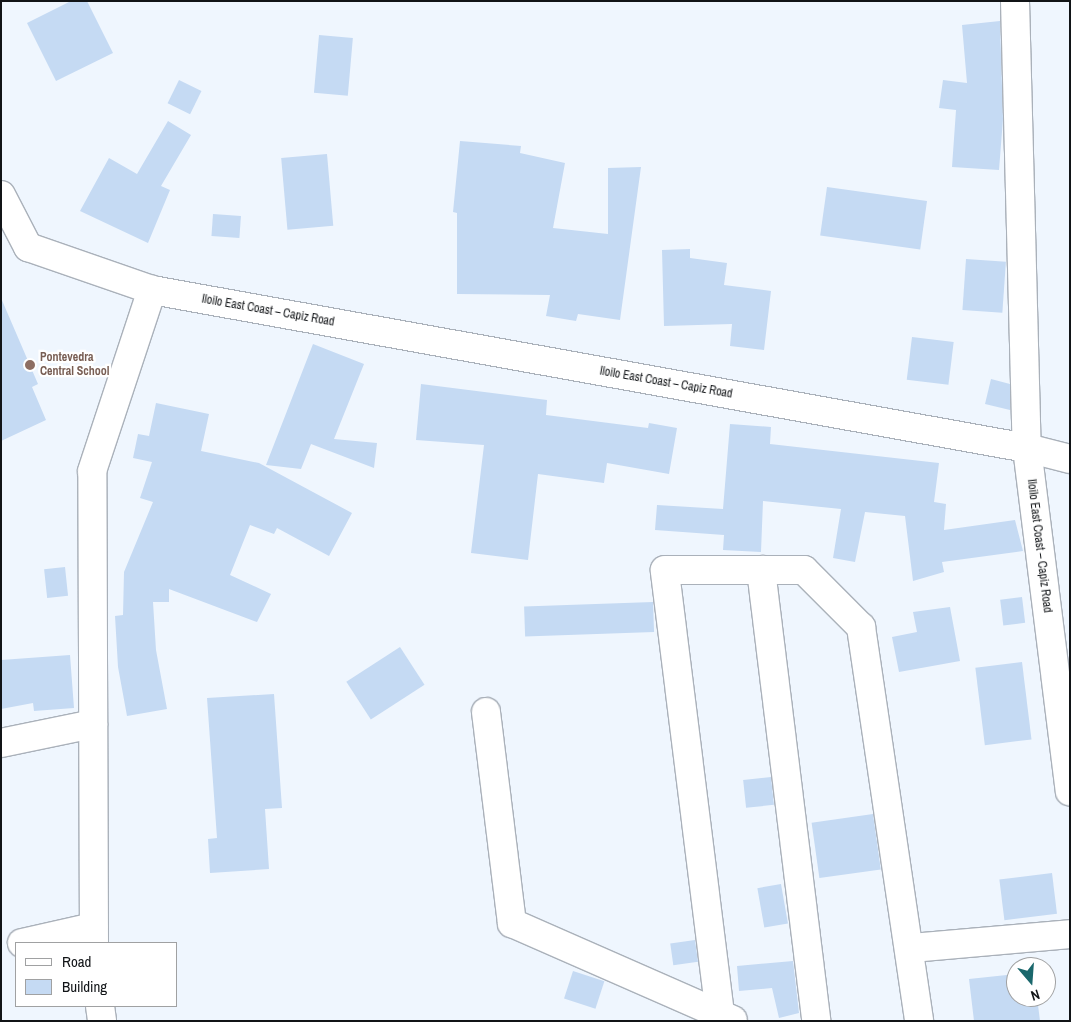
<!DOCTYPE html>
<html>
<head>
<meta charset="utf-8">
<style>
	body { margin:0 }
	#map { position:relative; width:1071px; height:1022px; overflow:hidden; background:#eff6fe; font-family:"Archivo Narrow",sans-serif }
	div>[style] { position:absolute }
	.building>* { inset:0; background:#c5daf3; transform-origin:0 0 }
	.roads { filter:drop-shadow(1px 0 #aab1ba) drop-shadow(-1px 0 #aab1ba) drop-shadow(0 1px #aab1ba) drop-shadow(0 -1px #aab1ba) }
	.minor>* { height:28px; margin:-14px; padding:0 14px; transform-origin:14px; border-radius:14px; background:#fff }
	.major>* { height:28px; margin:-14px; padding:0 14px; transform-origin:14px; border-radius:14px; background:#fff }
	.dots>* { width:14px; height:14px; translate:-50% -50%; box-sizing:border-box; border:2px solid #fff; border-radius:50% }
	span { translate:-50% -50%; white-space:nowrap; text-align:center; line-height:1.15; -webkit-text-stroke:4.5px #fff; paint-order:stroke }
	.street-label { font-size:12px; color:#111417 }
	.education-label { font-size:12px; color:#785e54; font-weight:700 }
	.left { translate:0 -50%; text-align:left }
	.frame { position:absolute; inset:0; border:2px solid #111417; pointer-events:none }
	.legend { position:absolute; left:15px; top:942px; width:162px; height:65px; box-sizing:border-box; background:#fff; border:1px solid #a0a1a2; margin:0; padding:6px 9px; list-style:none; font-size:15px; color:#111417 }
	.legend li { display:flex; align-items:center; gap:10px; height:25px }
	.legend b { width:25px; border:1px solid #a0a1a2 }
	.north { position:absolute; left:1006px; top:957px; width:50px; height:50px; box-sizing:border-box; background:#fff; border:1px solid #a0a1a2; border-radius:50%; rotate:162deg; font-size:14px; font-weight:700; line-height:20px; text-align:center; color:#111417 }
	.north::after { content:''; display:block; margin:auto; width:18px; height:22px; background:#1a676c; clip-path:polygon(50% 0,100% 100%,50% 72%,0 100%) }
</style>
</head>
<body>
<div id="map">
	<div class="building">
		<div style="clip-path:polygon(71px 1px,87px 1px,113px 53px,56px 81px,27px 23px)"></div>
		<div style="clip-path:polygon(1000px 21px,1003px 119px,999px 170px,952px 167px,956px 110px,939px 108px,943px 80px,967px 83px,962px 25px)"></div>
		<div style="left:319px;top:35px;width:34px;height:58px;rotate:5deg"></div>
		<div style="left:179px;top:80px;width:25px;height:26px;rotate:26deg"></div>
		<div style="clip-path:polygon(168px 121px,191px 135px,161px 186px,170px 190px,148px 243px,80px 211px,109px 158px,137px 174px)"></div>
		<div style="clip-path:polygon(460px 141px,521px 146px,520px 153px,565px 163px,553px 228px,608px 234px,608px 168px,641px 167px,620px 320px,578px 314px,576px 321px,546px 316px,550px 295px,457px 294px,457px 213px,453px 212px)"></div>
		<div style="left:327px;top:154px;width:72px;height:46px;rotate:85deg"></div>
		<div style="left:827px;top:187px;width:101px;height:49px;rotate:8deg"></div>
		<div style="left:213px;top:214px;width:28px;height:22px;rotate:4deg"></div>
		<div style="clip-path:polygon(690px 249px,690px 258px,727px 263px,724px 285px,771px 291px,764px 350px,730px 346px,732px 324px,664px 326px,662px 250px)"></div>
		<div style="left:966px;top:259px;width:40px;height:51px;rotate:4deg"></div>
		<div style="clip-path:polygon(1px 298px,38px 384px,32px 387px,46px 420px,1px 441px)"></div>
		<div style="left:912px;top:337px;width:42px;height:43px;rotate:7deg"></div>
		<div style="clip-path:polygon(313px 344px,364px 364px,334px 439px,377px 443px,374px 468px,311px 444px,301px 469px,266px 465px)"></div>
		<div style="clip-path:polygon(991px 379px,1010px 384px,1010px 410px,985px 404px)"></div>
		<div style="clip-path:polygon(421px 384px,547px 400px,546px 415px,648px 428px,649px 423px,677px 428px,669px 474px,607px 463px,604px 483px,538px 474px,528px 560px,471px 553px,484px 445px,416px 440px)"></div>
		<div style="clip-path:polygon(156px 403px,209px 414px,201px 451px,259px 463px,352px 513px,329px 556px,277px 528px,274px 534px,250px 525px,230px 575px,271px 594px,257px 622px,169px 589px,169px 602px,153px 602px,156px 650px,167px 709px,127px 716px,118px 667px,115px 616px,123px 615px,124px 572px,153px 502px,140px 498px,152px 462px,133px 458px,138px 434px,149px 436px)"></div>
		<div style="clip-path:polygon(730px 424px,771px 427px,770px 444px,939px 463px,934px 502px,946px 504px,944px 530px,1015px 520px,1023px 551px,942px 562px,944px 572px,913px 581px,905px 516px,865px 512px,855px 562px,833px 558px,841px 509px,763px 501px,761px 552px,723px 550px,724px 535px,655px 530px,657px 505px,723px 509px)"></div>
		<div style="left:65px;top:567px;width:29px;height:21px;rotate:84deg"></div>
		<div style="left:1022px;top:597px;width:26px;height:22px;rotate:83deg"></div>
		<div style="left:653px;top:602px;width:30px;height:129px;rotate:88deg"></div>
		<div style="clip-path:polygon(950px 607px,960px 661px,899px 672px,892px 637px,917px 632px,913px 612px)"></div>
		<div style="left:400px;top:647px;width:45px;height:64px;rotate:57deg"></div>
		<div style="clip-path:polygon(70px 655px,74px 708px,34px 711px,33px 703px,1px 709px,1px 660px)"></div>
		<div style="left:1022px;top:662px;width:78px;height:47px;rotate:83deg"></div>
		<div style="clip-path:polygon(274px 694px,282px 808px,265px 809px,269px 869px,210px 873px,208px 839px,217px 838px,207px 698px)"></div>
		<div style="left:771px;top:777px;width:28px;height:28px;rotate:84deg"></div>
		<div style="left:873px;top:814px;width:56px;height:62px;rotate:82deg"></div>
		<div style="left:1052px;top:873px;width:41px;height:53px;rotate:83deg"></div>
		<div style="left:781px;top:884px;width:40px;height:24px;rotate:80deg"></div>
		<div style="left:695px;top:940px;width:22px;height:25px;rotate:82deg"></div>
		<div style="clip-path:polygon(793px 961px,799px 1013px,779px 1018px,772px 988px,739px 991px,737px 966px)"></div>
		<div style="left:573px;top:971px;width:33px;height:29px;rotate:18deg"></div>
		<div style="clip-path:polygon(1016px 974px,1016px 997px,1037px 997px,1040px 1021px,974px 1021px,969px 979px)"></div>
	</div>
	<div class="roads">
		<div class="minor">
			<div style="left:1015px;top:1px;width:447px;rotate:88.5deg"></div>
			<div style="left:1027px;top:448px;width:44px;rotate:14.3deg"></div>
			<div style="left:761px;top:570px;width:454px;rotate:83deg"></div>
			<div style="left:486px;top:712px;width:213px;rotate:83deg"></div>
			<div style="left:512px;top:923px;width:241px;rotate:23.7deg"></div>
			<div style="left:1px;top:743px;width:94px;rotate:-11.7deg"></div>
			<div style="left:22px;top:943px;width:73px;rotate:-12.7deg"></div>
			<div style="left:94px;top:943px;width:472px;rotate:-90.2deg"></div>
			<div style="left:92px;top:471px;width:191px;rotate:-71.7deg"></div>
			<div style="left:911px;top:948px;width:160px;rotate:-5deg"></div>
			<div style="left:100px;top:1006px;width:15px;rotate:82deg"></div>
			<div style="left:720px;top:1014px;width:447px;rotate:-97.1deg"></div>
			<div style="left:665px;top:570px;width:139px"></div>
			<div style="left:804px;top:570px;width:81px;rotate:45deg"></div>
			<div style="left:861px;top:627px;width:398px;rotate:81.6deg"></div>
		</div>
		<div class="major">
			<div style="left:1px;top:195px;width:59px;rotate:62.6deg"></div>
			<div style="left:28px;top:247px;width:131px;rotate:19.1deg"></div>
			<div style="left:152px;top:290px;width:889px;rotate:10.24deg"></div>
			<div style="left:1027px;top:448px;width:346px;rotate:82.9deg"></div>
		</div>
	</div>
	<div class="dots">
		<div style="left:30px;top:365px;background:#8d6e63"></div>
	</div>
	<div class="street-label">
		<span style="left:268px;top:311px;rotate:10deg">Iloilo East Coast – Capiz Road</span>
		<span style="left:666px;top:383px;rotate:10deg">Iloilo East Coast – Capiz Road</span>
		<span style="left:1039px;top:546px;rotate:83deg">Iloilo East Coast – Capiz Road</span>
	</div>
	<div class="education-label">
		<span class="left" style="left:40px;top:365px">Pontevedra<br>Central School</span>
	</div>
	<div class="frame"></div>
	<ul class="legend">
	<li><b style="height:6px;background:#fff"></b>Road</li>
	<li><b style="height:14px;background:#c5daf3"></b>Building</li>
	</ul>
	<div class="north">N</div>
</div>
</body>
</html>
